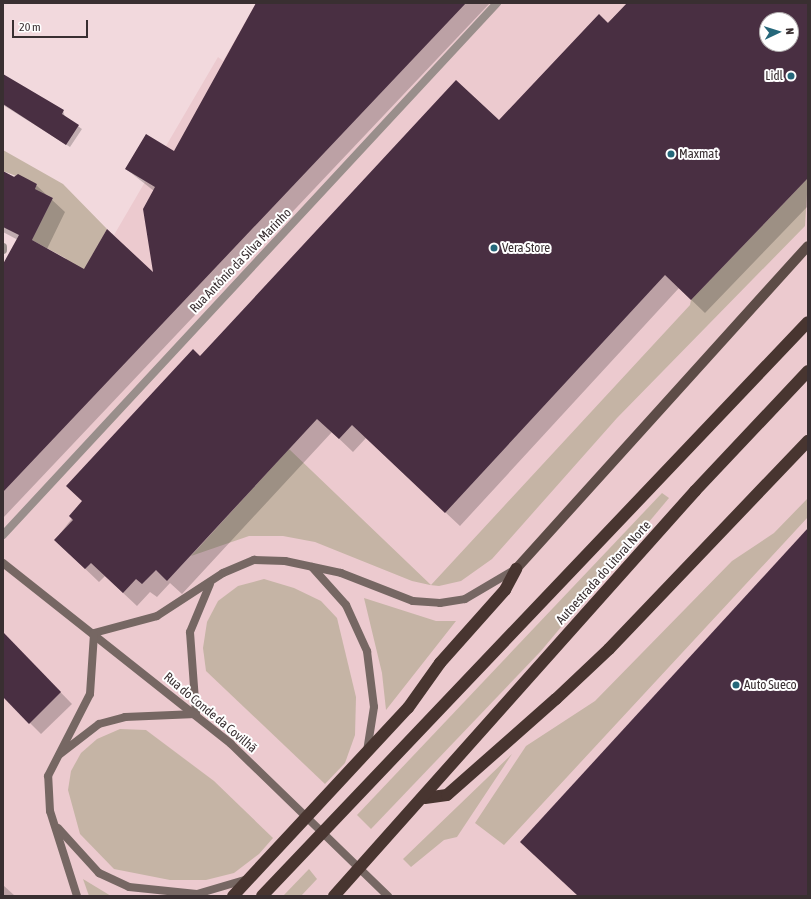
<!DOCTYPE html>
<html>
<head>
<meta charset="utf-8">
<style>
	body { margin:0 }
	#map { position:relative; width:811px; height:899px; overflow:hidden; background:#f2d9dd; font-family:"Asap Condensed",sans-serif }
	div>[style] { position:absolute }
	.built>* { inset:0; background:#eccacf }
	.green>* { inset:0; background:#c5b4a5 }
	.shadow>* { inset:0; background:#0003 }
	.building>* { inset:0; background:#492f42 }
	.minor>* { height:8px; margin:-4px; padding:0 4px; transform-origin:4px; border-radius:4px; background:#998e8b }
	.secondary>* { height:8px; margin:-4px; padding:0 4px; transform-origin:4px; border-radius:4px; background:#766763 }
	.primary>* { height:10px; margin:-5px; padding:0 5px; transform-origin:5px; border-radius:5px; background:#5d4c47 }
	.motorway>* { height:12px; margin:-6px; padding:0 6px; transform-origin:6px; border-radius:6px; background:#483530 }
	.dots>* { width:11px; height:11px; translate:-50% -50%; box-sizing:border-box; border:2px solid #fff; border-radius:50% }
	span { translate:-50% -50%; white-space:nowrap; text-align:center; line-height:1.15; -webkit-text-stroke:4px #fff; paint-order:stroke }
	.poi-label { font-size:13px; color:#392f31 }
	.right { translate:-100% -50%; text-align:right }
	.left { translate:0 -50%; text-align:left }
	.street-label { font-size:13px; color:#392f31 }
	.frame { position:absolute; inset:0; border:4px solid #392f31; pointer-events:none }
	.north { position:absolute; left:759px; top:12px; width:40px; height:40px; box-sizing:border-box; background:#fff; border:1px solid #b0acad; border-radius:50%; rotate:86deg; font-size:11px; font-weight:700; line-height:16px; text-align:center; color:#392f31 }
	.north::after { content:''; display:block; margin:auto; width:14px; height:18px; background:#25677a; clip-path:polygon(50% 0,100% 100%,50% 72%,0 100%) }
	.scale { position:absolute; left:12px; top:20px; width:76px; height:18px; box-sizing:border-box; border:2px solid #392f31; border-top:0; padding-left:5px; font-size:12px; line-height:14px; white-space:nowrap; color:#392f31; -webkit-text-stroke:3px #fff; paint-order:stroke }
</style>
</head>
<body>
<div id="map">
	<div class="built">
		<div style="clip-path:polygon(evenodd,256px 3px,808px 3px,808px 896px,3px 896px,3px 416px,107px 229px,114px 235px,218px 57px,223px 61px,256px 3px,767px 20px,791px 20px,791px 44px,767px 44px,767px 20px)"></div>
	</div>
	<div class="green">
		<div style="clip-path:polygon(3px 150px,63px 184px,107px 229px,81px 276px,65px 258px,32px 240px,53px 198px,35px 189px,37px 184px,3px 171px)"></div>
		<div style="clip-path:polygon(808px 178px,805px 226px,617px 418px,492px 559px,461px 581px,439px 586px,430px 585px,412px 581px,315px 542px,283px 536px,249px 536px,191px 556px,289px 449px,431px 585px,690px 305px,691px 300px)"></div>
		<div style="clip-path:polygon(662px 493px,669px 498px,541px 651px,371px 829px,357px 815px)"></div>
		<div style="clip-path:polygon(808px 498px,808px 517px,504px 845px,475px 823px,526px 746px,595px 701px,732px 561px,774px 533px)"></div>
		<div style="clip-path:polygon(264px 579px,294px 588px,321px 601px,337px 618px,356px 697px,355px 735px,345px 763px,325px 784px,206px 671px,203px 648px,207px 622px,218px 601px,238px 586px)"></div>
		<div style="clip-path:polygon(364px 598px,436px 621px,456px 621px,386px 710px,382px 673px)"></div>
		<div style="clip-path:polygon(120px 729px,146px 730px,214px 781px,273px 838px,259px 854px,234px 873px,206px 880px,170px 880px,114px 869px,80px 834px,68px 790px,71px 771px,81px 753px,97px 739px)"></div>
		<div style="clip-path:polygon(512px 754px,457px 837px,444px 840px,411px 867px,403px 859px)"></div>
		<div style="clip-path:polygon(309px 869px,317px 879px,301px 896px,283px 896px)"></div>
		<div style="clip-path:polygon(83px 879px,111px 896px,89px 896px)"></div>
	</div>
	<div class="shadow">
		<div style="clip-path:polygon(259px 3px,490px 3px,3px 518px,3px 267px,18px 240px,3px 232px,3px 172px,36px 185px,65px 212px,47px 249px,85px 270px,154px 275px,154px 191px,126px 169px,175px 152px)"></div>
		<div style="clip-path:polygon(evenodd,629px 3px,808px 3px,808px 206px,705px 313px,679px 288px,460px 526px,366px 438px,353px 452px,332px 432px,182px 594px,170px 583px,157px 597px,150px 592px,137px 606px,105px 576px,99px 582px,55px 540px,200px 357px,499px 122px,629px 3px,767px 20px,791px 20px,791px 44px,767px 44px,767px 20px)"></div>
		<div style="clip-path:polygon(3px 75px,63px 111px,65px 117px,82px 129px,70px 147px,3px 105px)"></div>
		<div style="clip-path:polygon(3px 633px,72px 704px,41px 734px,3px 696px)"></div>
		<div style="clip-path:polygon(3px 885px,15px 896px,3px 896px)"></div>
	</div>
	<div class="building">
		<div style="clip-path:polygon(256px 3px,466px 3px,3px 492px,3px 264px,19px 235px,3px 227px,3px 171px,14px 177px,18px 174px,37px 184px,35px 189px,53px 198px,32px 240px,84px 269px,107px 229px,153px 272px,143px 209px,155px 187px,125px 169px,146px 134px,174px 151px)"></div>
		<div style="clip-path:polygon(evenodd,627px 3px,808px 3px,808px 178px,691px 300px,665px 275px,445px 513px,352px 425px,339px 439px,317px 419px,167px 581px,156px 570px,142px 584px,136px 579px,123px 593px,91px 563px,85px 569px,54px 540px,73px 520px,69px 516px,82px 501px,66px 486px,193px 349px,200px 356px,456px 80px,499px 120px,599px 14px,608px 23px,627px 3px,767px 20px,791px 20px,791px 44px,767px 44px,767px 20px)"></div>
		<div style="clip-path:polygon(3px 74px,64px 110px,62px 114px,79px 125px,66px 145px,3px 104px)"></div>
		<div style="clip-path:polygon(808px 528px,808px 896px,578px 896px,520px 842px)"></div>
		<div style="clip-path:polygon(3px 632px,61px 692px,29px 724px,3px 697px)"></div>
	</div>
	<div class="minor">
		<div style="left:3px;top:247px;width:3px;rotate:90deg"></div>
		<div style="left:3px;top:535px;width:726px;rotate:-47.12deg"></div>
	</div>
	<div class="secondary">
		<div style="left:3px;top:563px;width:291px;rotate:38.4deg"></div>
		<div style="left:231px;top:744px;width:219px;rotate:44.1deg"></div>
		<div style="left:312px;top:567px;width:51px;rotate:48.2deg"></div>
		<div style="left:346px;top:605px;width:51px;rotate:65.5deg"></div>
		<div style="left:367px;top:651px;width:56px;rotate:82.9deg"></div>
		<div style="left:374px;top:707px;width:45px;rotate:99deg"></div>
		<div style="left:94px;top:633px;width:65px;rotate:-15.1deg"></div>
		<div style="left:157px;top:616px;width:79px;rotate:-33.1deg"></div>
		<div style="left:223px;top:573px;width:34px;rotate:-23deg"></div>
		<div style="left:254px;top:560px;width:31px;rotate:2deg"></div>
		<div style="left:285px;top:561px;width:57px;rotate:12.1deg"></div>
		<div style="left:341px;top:573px;width:77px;rotate:21.3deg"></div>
		<div style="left:413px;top:601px;width:27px;rotate:4deg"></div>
		<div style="left:440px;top:603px;width:25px;rotate:-9deg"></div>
		<div style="left:465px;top:599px;width:59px;rotate:-30.5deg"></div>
		<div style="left:196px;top:714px;width:82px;rotate:-94.2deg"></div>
		<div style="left:190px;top:632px;width:52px;rotate:-67.4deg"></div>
		<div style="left:60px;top:754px;width:49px;rotate:-37.6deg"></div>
		<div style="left:99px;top:724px;width:27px;rotate:-15deg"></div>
		<div style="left:125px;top:717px;width:71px;rotate:-2.4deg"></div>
		<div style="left:58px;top:828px;width:61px;rotate:47.7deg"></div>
		<div style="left:99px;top:873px;width:33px;rotate:25deg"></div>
		<div style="left:129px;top:887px;width:68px;rotate:5.9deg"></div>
		<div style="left:197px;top:894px;width:53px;rotate:-16.4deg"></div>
		<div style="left:77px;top:896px;width:89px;rotate:-107.6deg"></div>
		<div style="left:50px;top:811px;width:35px;rotate:-93deg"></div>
		<div style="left:48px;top:776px;width:92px;rotate:-62.9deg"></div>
		<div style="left:90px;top:694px;width:61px;rotate:-86.2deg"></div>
	</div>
	<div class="primary">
		<div style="left:516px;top:569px;width:435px;rotate:-47.9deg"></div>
	</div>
	<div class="motorway">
		<div style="left:425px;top:798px;width:22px;rotate:-8deg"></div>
		<div style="left:447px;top:795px;width:145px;rotate:-41.4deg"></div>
		<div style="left:556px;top:699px;width:73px;rotate:-43.3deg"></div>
		<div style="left:609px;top:649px;width:288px;rotate:-46.3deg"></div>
		<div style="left:233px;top:896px;width:257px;rotate:-47.1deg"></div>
		<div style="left:408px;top:708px;width:55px;rotate:-54.6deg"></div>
		<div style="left:440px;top:663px;width:98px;rotate:-48.3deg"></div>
		<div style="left:505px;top:590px;width:24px;rotate:-62deg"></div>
		<div style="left:262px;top:896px;width:792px;rotate:-46.43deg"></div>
		<div style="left:334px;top:896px;width:543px;rotate:-48.29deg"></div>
		<div style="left:695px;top:491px;width:165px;rotate:-46.7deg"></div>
	</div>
	<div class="dots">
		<div style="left:791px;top:76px;background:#25677a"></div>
		<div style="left:671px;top:154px;background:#25677a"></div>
		<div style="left:494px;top:248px;background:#25677a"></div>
		<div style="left:736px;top:685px;background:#25677a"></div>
	</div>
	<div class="poi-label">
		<span class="right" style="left:783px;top:76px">Lidl</span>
		<span class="left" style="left:679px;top:154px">Maxmat</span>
		<span class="left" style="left:502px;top:248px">Vera Store</span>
		<span class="left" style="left:744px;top:685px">Auto Sueco</span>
	</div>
	<div class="street-label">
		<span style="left:241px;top:261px;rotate:-46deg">Rua António da Silva Marinho</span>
		<span style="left:604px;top:573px;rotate:-48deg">Autoestrada do Litoral Norte</span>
		<span style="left:210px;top:713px;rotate:40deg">Rua do Conde da Covilhã</span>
	</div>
	<div class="frame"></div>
	<div class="north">N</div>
	<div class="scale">20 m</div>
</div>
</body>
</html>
